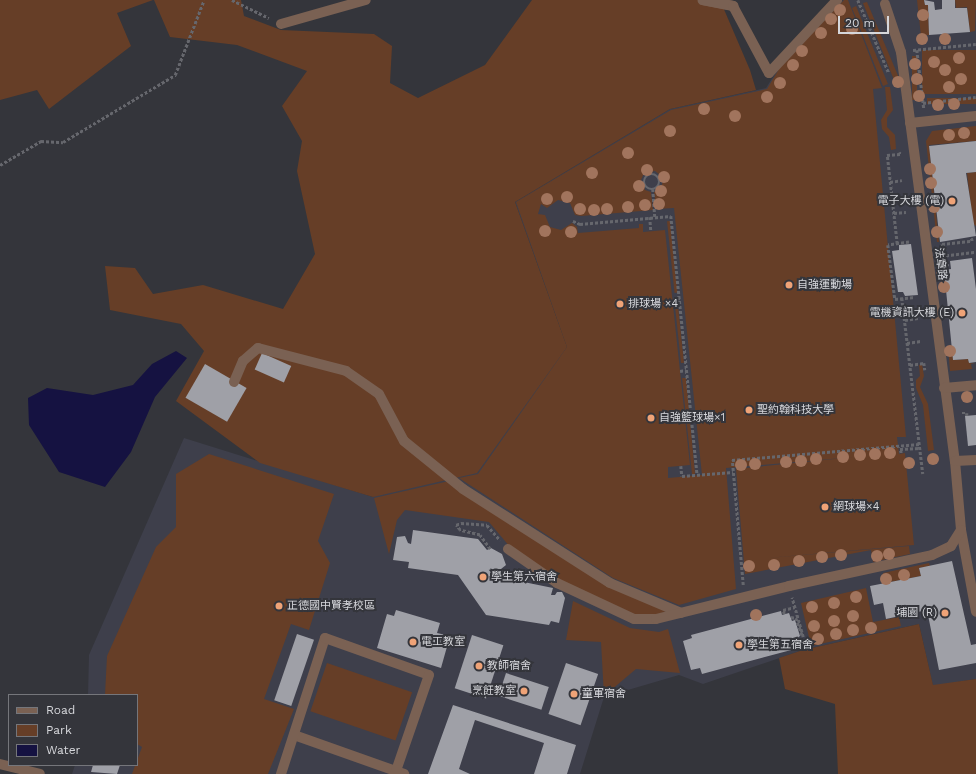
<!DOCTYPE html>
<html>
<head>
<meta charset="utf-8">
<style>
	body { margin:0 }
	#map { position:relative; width:976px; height:774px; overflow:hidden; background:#34353b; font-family:"Work Sans","Noto Sans TC",sans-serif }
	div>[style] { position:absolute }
	.built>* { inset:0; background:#3e3f4b }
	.green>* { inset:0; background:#663e27; transform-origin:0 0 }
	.water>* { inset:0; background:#151241 }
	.building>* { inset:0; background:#9fa0a7; transform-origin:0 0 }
	.path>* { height:2.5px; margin-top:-1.25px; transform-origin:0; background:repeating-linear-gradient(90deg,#66676d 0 3px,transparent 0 5px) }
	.path>.ring { margin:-1.25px; padding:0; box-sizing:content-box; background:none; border:2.5px solid #66676d; border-radius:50% }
	.minor>* { height:10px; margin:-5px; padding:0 5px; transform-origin:5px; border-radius:5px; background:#7a6153 }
	.trees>* { width:12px; height:12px; margin:-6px; border-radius:50%; background:#a1745d }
	.dots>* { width:11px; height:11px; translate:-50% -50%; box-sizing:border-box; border:2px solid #34353b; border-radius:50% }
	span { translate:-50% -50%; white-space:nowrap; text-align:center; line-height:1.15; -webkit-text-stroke:4px #34353b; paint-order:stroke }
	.poi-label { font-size:11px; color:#d6d7db }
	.right { translate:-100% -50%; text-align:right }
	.left { translate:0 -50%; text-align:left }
	.street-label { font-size:11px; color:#d6d7db }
	.legend { position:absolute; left:8px; top:694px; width:130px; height:72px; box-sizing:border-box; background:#34353b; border:1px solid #75767b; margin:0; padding:5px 7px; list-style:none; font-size:12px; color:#d6d7db }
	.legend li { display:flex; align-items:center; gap:8px; height:20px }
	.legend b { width:20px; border:1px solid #75767b }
	.scale { position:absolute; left:838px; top:16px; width:51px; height:18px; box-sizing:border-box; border:2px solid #d6d7db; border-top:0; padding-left:5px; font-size:12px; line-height:14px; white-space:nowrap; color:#d6d7db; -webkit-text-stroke:3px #34353b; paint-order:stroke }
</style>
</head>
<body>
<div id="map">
	<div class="built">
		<div style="clip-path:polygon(843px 0,976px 0,976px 679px,933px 686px,919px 624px,803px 650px,703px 684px,679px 675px,604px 697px,580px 774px,72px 774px,75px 765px,137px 765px,137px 695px,88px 695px,89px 655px,184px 438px,373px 497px,567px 347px,515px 202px,670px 109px,766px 88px,782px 63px)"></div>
	</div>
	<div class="green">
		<div style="clip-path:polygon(0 0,153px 0,117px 13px,131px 46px,49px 109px,37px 90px,0 100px)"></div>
		<div style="clip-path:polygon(154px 0,241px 0,244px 16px,281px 30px,374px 34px,392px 46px,390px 83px,418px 98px,485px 65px,532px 0,720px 0,750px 70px,756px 90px,670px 109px,515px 202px,567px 347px,477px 473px,373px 497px,260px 463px,176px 401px,204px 351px,181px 324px,110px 310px,105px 266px,135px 268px,153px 294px,203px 285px,283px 309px,315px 254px,297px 171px,302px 141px,282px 106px,307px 71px,237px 45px,170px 37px)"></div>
		<div style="clip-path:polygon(evenodd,844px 0,848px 0,882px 88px,873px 89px,906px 437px,897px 437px,899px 454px,905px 453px,914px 545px,755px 559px,909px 546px,910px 554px,873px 562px,871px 550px,745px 574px,736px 469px,854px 457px,726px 468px,736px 589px,679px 605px,613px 578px,459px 478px,478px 474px,567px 347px,516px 202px,671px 110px,767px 89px,782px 64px,844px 0,655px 171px,660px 175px,663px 181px,661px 188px,654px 192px,656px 209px,674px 208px,702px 475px,668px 478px,668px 467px,690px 465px,665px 230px,643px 232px,643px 224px,639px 224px,639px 228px,578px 233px,577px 227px,572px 223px,561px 230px,550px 227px,545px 215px,538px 214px,541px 204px,547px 208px,558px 200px,570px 203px,575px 215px,581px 216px,653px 210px,651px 192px,645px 190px,641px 180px,644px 173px,655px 171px)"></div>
		<div style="clip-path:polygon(917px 0,924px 0,925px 5px,928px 5px,929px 35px,921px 36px)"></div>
		<div style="clip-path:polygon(955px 0,976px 0,975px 31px,970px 32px,967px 7px,956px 8px)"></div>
		<div style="clip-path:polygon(867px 2px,899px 78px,894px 80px,863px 3px)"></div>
		<div style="clip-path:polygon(856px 6px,888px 84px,883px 86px,852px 8px)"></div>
		<div style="left:976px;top:50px;width:44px;height:54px;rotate:90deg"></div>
		<div style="left:912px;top:56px;width:5px;height:44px"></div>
		<div style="clip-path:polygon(885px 87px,890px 87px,893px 110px,887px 118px,887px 127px,895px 135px,896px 149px,891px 150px,889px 137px,882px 129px,881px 120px,887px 110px)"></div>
		<div style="left:976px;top:98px;width:6px;height:49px;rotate:90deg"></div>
		<div style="clip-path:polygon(976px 126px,976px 141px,929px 145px,939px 242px,937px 242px,926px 141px,932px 131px)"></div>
		<div style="clip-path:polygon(976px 172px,976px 226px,973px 224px,967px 173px)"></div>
		<div style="left:670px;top:221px;width:72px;height:3px;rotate:84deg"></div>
		<div style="left:678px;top:306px;width:57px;height:3px;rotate:84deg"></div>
		<div style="clip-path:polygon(948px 346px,952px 346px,953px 360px,968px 359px,969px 363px,976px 364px,971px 364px,972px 369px,950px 371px)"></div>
		<div style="clip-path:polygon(922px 364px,924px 376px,920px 387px,928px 404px,934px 450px,928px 451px,923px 405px,916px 388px,916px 380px,920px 376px,919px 365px)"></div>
		<div style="clip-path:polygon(682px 378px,686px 378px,695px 474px,692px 474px)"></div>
		<div style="clip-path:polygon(209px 454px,334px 494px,318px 541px,330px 563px,309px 630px,291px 624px,264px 699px,294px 709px,268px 774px,132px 774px,142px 747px,137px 744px,137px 695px,105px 695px,107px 656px,156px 547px,176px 527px,176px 474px)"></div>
		<div style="clip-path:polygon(449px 481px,666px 611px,656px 616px,636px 615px,559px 580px,510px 547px,489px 522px,405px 510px,397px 520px,389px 554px,374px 498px)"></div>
		<div style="clip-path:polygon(929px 563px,930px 566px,919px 568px,921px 576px,885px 583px,883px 573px)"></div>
		<div style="clip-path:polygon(866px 588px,873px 622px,899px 617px,901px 626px,811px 646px,801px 603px)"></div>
		<div style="clip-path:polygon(573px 601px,630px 628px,659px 632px,668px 629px,680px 673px,636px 669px,604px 696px,601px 642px,566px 640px)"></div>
		<div style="clip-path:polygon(919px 624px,933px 685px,976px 679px,976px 774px,838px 774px,835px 704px,785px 689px,779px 658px,803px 650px)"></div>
		<div style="left:327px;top:663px;width:90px;height:51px;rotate:19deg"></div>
	</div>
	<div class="water">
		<div style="clip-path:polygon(176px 351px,187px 358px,155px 397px,131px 452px,105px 487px,59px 472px,29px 425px,28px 398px,47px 388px,93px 395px,133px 385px,152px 364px)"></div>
	</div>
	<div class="building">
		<div style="clip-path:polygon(924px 0,934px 2px,935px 10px,942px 9px,942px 0,955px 0,955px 8px,967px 8px,970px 32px,929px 35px,928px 5px,925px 5px)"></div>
		<div style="clip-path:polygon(976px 141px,976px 172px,966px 173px,976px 236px,940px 242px,929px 146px)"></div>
		<div style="clip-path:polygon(911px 244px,918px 295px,905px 296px,903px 292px,898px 292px,892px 251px,899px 250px,899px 245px)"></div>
		<div style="clip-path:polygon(972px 258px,976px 289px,976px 362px,969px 363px,968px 359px,953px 360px,944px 270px,951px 269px,950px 261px)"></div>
		<div style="left:262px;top:353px;width:32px;height:18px;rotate:24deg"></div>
		<div style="left:205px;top:364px;width:48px;height:39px;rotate:30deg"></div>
		<div style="clip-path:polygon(976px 415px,976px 445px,968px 446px,965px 416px)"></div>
		<div style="clip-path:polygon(413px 530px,478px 539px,487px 550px,491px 548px,502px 554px,506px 565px,501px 569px,509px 579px,553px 588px,551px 595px,555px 595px,557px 592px,562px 592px,565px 598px,559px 623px,551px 621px,549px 625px,486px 615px,458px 575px,408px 568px,409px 562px,393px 560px,397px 537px,405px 536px,408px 543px,411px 544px)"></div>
		<div style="clip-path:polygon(952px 561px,971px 645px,976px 644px,976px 663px,939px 670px,927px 610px,886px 619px,883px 603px,874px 605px,870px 586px,921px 576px,919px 568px)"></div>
		<div style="clip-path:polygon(396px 610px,440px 623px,437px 633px,450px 636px,441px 668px,377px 648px,387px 614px,394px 616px)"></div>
		<div style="clip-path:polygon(781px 611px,782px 615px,789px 613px,792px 621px,795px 620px,800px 636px,793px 641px,795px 649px,702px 674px,700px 668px,691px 670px,683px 641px,692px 638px,691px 635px)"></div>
		<div style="left:297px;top:634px;width:18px;height:70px;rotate:19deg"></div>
		<div style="left:472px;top:635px;width:33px;height:56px;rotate:18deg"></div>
		<div style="left:566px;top:663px;width:34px;height:54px;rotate:19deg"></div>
		<div style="left:506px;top:673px;width:45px;height:24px;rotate:18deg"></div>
		<div style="clip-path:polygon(453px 705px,576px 745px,567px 774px,534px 774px,544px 743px,475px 720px,459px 769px,470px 774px,428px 774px)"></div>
		<div style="clip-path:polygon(93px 765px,120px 765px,117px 774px,91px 772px)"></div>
	</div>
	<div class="path">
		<div style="left:232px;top:0;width:41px;rotate:25.9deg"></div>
		<div style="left:858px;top:0;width:79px;rotate:67deg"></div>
		<div style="left:913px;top:50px;width:63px;rotate:-5.4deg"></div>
		<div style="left:917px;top:50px;width:59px;rotate:83.2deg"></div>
		<div style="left:923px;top:103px;width:53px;rotate:-6.5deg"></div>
		<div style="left:0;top:165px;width:48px;rotate:-30.3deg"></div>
		<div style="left:41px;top:141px;width:22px;rotate:3deg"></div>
		<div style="left:63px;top:142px;width:131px;rotate:-30.9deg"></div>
		<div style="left:175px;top:75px;width:80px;rotate:-68.9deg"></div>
		<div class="ring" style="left:644px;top:174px;width:13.5px;height:13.5px"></div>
		<div style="left:890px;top:182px;width:12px;rotate:-9deg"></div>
		<div style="left:653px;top:189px;width:28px;rotate:86deg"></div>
		<div style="left:894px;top:213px;width:12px;rotate:-5deg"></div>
		<div style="left:650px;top:217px;width:14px;rotate:86deg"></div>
		<div style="left:573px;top:221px;width:8px;rotate:23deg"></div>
		<div style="left:580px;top:224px;width:91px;rotate:-5deg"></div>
		<div style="left:671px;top:216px;width:259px;rotate:84.2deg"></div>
		<div style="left:909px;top:242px;width:21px;rotate:172deg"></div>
		<div style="left:888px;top:245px;width:54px;rotate:82.6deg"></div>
		<div style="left:895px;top:299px;width:20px;rotate:-6deg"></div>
		<div style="left:897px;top:244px;width:90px;rotate:-96.4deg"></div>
		<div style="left:887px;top:155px;width:13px;rotate:-4deg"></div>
		<div style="left:900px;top:154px;width:2px;rotate:-117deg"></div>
		<div style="left:941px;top:256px;width:35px;rotate:-7deg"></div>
		<div style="left:943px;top:256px;width:12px;rotate:-95deg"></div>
		<div style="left:942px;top:244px;width:30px;rotate:-6deg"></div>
		<div style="left:972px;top:241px;width:3px;rotate:-108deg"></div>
		<div style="left:941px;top:265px;width:9px;rotate:-6deg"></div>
		<div style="left:902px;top:298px;width:177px;rotate:83.2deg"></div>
		<div style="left:673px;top:299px;width:7px;rotate:-8deg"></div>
		<div style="left:905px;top:320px;width:13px;rotate:-9deg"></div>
		<div style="left:907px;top:343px;width:14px;rotate:-8deg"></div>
		<div style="left:910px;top:365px;width:14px;rotate:-8deg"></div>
		<div style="left:924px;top:363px;width:7px;rotate:82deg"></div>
		<div style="left:680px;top:371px;width:6px;rotate:-9deg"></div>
		<div style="left:962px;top:413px;width:5px"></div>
		<div style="left:967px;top:413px;width:3px;rotate:90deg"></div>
		<div style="left:901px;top:453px;width:4px;rotate:-104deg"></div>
		<div style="left:900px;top:449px;width:20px;rotate:-3deg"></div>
		<div style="left:681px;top:466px;width:10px;rotate:84deg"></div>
		<div style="left:682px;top:476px;width:51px;rotate:-4.5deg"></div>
		<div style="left:490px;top:549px;width:17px;rotate:-126deg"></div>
		<div style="left:480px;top:535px;width:21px;rotate:-166deg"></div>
		<div style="left:460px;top:530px;width:6px;rotate:-129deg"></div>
		<div style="left:456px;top:525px;width:5px;rotate:-22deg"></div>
		<div style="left:461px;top:523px;width:26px;rotate:4deg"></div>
		<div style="left:487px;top:525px;width:20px;rotate:49deg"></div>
		<div style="left:743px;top:585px;width:125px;rotate:-95deg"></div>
		<div style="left:732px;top:460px;width:188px;rotate:-4.9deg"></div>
		<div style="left:784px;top:614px;width:4px;rotate:-104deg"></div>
		<div style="left:783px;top:610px;width:12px;rotate:-14deg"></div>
		<div style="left:791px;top:617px;width:5px;rotate:11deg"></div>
		<div style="left:796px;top:618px;width:20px;rotate:70deg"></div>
		<div style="left:803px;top:637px;width:41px;rotate:-105.8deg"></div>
	</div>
	<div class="minor">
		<div style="left:703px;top:0;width:31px;rotate:11deg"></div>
		<div style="left:733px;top:6px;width:31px;rotate:-169deg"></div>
		<div style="left:885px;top:4px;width:51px;rotate:71.6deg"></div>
		<div style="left:901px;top:52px;width:413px;rotate:82.5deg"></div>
		<div style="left:955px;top:461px;width:69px;rotate:85deg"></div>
		<div style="left:961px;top:530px;width:83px;rotate:79.6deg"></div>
		<div style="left:733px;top:6px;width:76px;rotate:61.8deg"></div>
		<div style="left:769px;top:73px;width:100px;rotate:-47deg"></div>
		<div style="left:281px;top:24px;width:88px;rotate:-15.8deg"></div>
		<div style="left:910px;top:123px;width:66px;rotate:-6.1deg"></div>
		<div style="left:234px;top:382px;width:23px;rotate:-67deg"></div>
		<div style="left:243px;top:361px;width:20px;rotate:-41deg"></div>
		<div style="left:258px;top:348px;width:91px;rotate:14.6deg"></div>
		<div style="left:346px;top:371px;width:40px;rotate:34.9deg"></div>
		<div style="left:379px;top:394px;width:53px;rotate:62deg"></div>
		<div style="left:404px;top:441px;width:76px;rotate:39.1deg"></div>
		<div style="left:463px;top:489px;width:174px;rotate:32.6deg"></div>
		<div style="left:610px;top:583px;width:77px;rotate:22.9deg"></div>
		<div style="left:944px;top:388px;width:32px;rotate:-5deg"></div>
		<div style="left:955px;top:461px;width:21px;rotate:-3deg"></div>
		<div style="left:508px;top:549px;width:60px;rotate:34.8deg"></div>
		<div style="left:557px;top:583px;width:85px;rotate:25.1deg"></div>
		<div style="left:634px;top:619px;width:22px"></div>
		<div style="left:656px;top:619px;width:137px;rotate:-13.9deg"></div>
		<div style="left:789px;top:586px;width:146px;rotate:-12.2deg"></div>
		<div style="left:932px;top:555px;width:21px;rotate:-25deg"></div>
		<div style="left:951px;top:546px;width:19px;rotate:-58deg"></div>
		<div style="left:294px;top:735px;width:117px;rotate:19.5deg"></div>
		<div style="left:0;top:764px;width:41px;rotate:14deg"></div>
		<div style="left:281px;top:774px;width:143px;rotate:-72.1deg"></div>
		<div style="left:325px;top:638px;width:110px;rotate:19.6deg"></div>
		<div style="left:429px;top:675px;width:105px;rotate:109deg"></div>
	</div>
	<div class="trees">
		<div style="left:840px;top:10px"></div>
		<div style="left:923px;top:15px"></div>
		<div style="left:831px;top:19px"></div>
		<div style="left:852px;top:29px"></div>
		<div style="left:821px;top:33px"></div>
		<div style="left:922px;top:39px"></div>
		<div style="left:945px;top:39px"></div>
		<div style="left:802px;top:51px"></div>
		<div style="left:959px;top:58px"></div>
		<div style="left:934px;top:62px"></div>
		<div style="left:915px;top:64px"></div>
		<div style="left:793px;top:65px"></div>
		<div style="left:945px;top:70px"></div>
		<div style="left:917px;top:79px"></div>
		<div style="left:961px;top:79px"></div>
		<div style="left:898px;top:82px"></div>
		<div style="left:780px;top:83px"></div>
		<div style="left:949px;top:87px"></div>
		<div style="left:919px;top:96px"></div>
		<div style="left:767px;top:97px"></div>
		<div style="left:954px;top:104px"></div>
		<div style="left:938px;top:105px"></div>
		<div style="left:704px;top:109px"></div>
		<div style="left:735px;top:116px"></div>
		<div style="left:670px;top:131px"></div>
		<div style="left:964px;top:133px"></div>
		<div style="left:949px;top:135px"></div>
		<div style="left:628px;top:153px"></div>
		<div style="left:930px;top:169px"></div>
		<div style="left:647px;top:170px"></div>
		<div style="left:592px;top:173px"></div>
		<div style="left:664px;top:177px"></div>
		<div style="left:931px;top:183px"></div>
		<div style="left:639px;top:186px"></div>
		<div style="left:661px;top:191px"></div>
		<div style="left:567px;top:197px"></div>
		<div style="left:547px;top:199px"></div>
		<div style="left:659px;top:204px"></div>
		<div style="left:645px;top:205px"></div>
		<div style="left:628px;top:207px"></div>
		<div style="left:934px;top:207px"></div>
		<div style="left:580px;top:209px"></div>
		<div style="left:607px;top:209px"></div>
		<div style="left:594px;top:210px"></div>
		<div style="left:545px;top:231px"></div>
		<div style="left:571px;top:232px"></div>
		<div style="left:937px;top:232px"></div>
		<div style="left:942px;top:273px"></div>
		<div style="left:944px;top:287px"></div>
		<div style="left:950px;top:351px"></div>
		<div style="left:967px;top:397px"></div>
		<div style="left:890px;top:453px"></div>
		<div style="left:875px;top:454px"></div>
		<div style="left:860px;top:455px"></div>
		<div style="left:843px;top:457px"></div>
		<div style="left:816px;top:459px"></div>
		<div style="left:933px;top:459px"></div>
		<div style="left:801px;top:461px"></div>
		<div style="left:786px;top:462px"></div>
		<div style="left:909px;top:463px"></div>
		<div style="left:755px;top:464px"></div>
		<div style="left:741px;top:465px"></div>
		<div style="left:889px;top:554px"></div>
		<div style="left:841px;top:555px"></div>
		<div style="left:877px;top:556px"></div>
		<div style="left:822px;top:557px"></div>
		<div style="left:799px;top:561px"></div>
		<div style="left:774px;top:565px"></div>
		<div style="left:749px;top:566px"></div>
		<div style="left:904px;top:575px"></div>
		<div style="left:886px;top:579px"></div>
		<div style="left:856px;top:597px"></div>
		<div style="left:834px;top:603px"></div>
		<div style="left:812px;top:607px"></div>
		<div style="left:756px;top:615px"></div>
		<div style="left:853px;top:616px"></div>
		<div style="left:834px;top:621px"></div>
		<div style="left:814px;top:626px"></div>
		<div style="left:871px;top:628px"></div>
		<div style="left:853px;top:630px"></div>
		<div style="left:836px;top:634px"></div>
		<div style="left:818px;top:639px"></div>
	</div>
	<div class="dots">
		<div style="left:952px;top:201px;background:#efa377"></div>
		<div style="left:789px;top:285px;background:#efa377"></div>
		<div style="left:620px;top:304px;background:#efa377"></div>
		<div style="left:962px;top:313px;background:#efa377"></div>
		<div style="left:749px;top:410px;background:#efa377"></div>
		<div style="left:651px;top:418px;background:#efa377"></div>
		<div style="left:825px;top:507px;background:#efa377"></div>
		<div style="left:483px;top:577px;background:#efa377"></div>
		<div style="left:279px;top:606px;background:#efa377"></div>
		<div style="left:945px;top:613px;background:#efa377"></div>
		<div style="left:413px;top:642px;background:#efa377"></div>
		<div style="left:739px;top:645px;background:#efa377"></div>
		<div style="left:479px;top:666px;background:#efa377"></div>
		<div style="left:524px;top:691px;background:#efa377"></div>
		<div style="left:574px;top:694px;background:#efa377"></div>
	</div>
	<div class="poi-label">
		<span class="right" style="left:944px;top:201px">電子大樓 (電)</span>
		<span class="left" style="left:797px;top:285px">自強運動場</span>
		<span class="left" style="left:628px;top:304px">排球場 ×4</span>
		<span class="right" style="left:954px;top:313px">電機資訊大樓 (E)</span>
		<span class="left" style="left:757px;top:410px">聖約翰科技大學</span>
		<span class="left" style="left:659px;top:418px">自強籃球場×1</span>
		<span class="left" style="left:833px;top:507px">網球場×4</span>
		<span class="left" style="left:491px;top:577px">學生第六宿舍</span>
		<span class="left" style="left:287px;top:606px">正德國中賢孝校區</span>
		<span class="right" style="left:937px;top:613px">埔園 (R)</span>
		<span class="left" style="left:421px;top:642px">電工教室</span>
		<span class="left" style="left:747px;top:645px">學生第五宿舍</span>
		<span class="left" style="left:487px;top:666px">教師宿舍</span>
		<span class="right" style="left:516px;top:691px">烹飪教室</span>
		<span class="left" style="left:582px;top:694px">童軍宿舍</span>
	</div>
	<div class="street-label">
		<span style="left:940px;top:264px;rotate:83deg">法章路</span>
	</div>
	<ul class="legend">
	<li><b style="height:5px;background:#7a6153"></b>Road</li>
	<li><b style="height:11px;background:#663e27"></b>Park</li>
	<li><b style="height:11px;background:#151241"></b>Water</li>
	</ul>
	<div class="scale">20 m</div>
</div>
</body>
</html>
